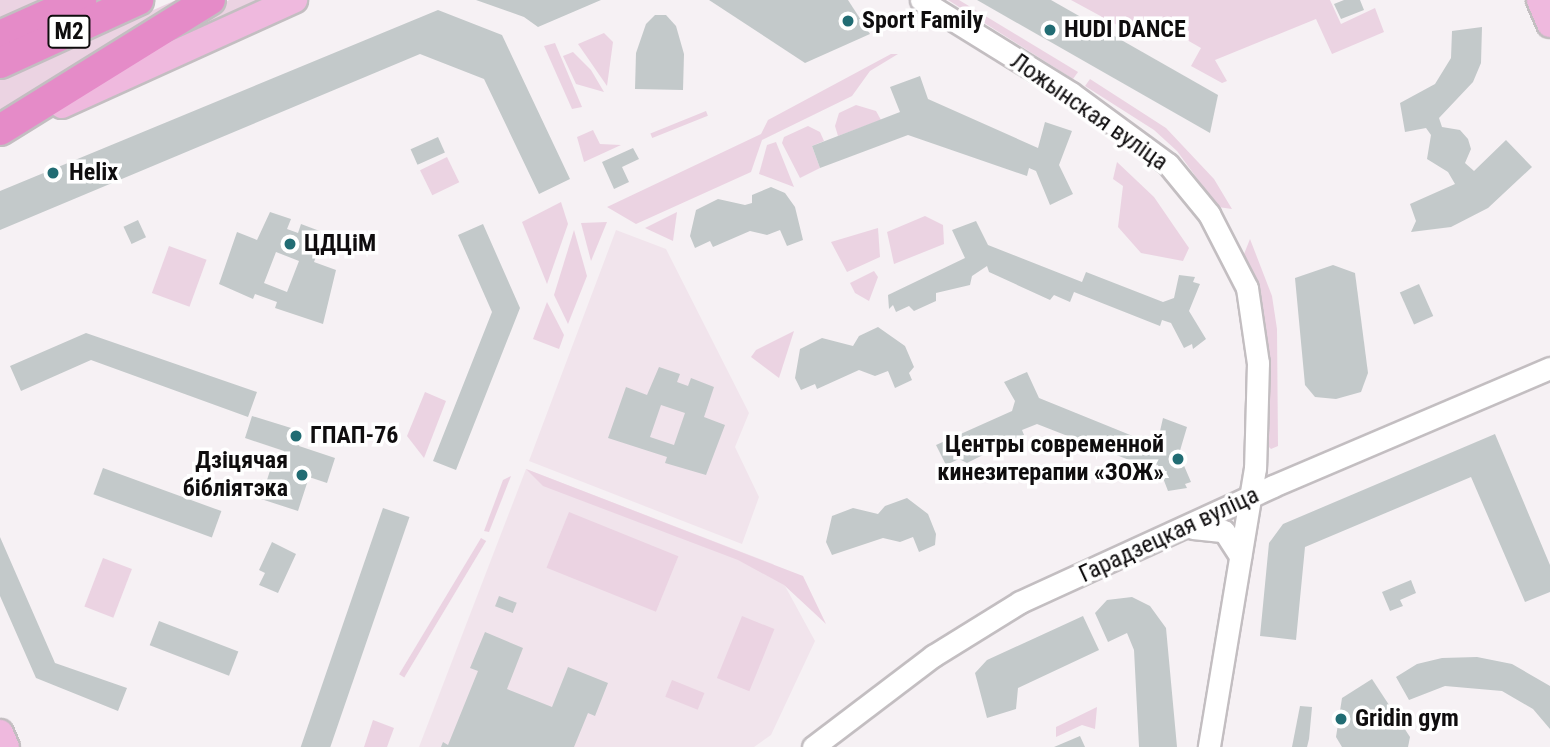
<!DOCTYPE html>
<html>
<head>
<meta charset="utf-8">
<style>
	body { margin:0 }
	#map { position:relative; width:1550px; height:747px; overflow:hidden; background:#f6f1f4; font-family:"Roboto Condensed",sans-serif }
	div>[style] { position:absolute }
	.built>* { inset:0; background:#f1e4ec }
	.green>* { inset:0; background:#ebd3e2; transform-origin:0 0 }
	.building>* { inset:0; background:#c3c9ca; transform-origin:0 0 }
	.roads { filter:drop-shadow(2px 0 #c3bec1) drop-shadow(-2px 0 #c3bec1) drop-shadow(0 2px #c3bec1) drop-shadow(0 -2px #c3bec1) }
	.minor>* { height:21px; margin:-10.5px; padding:0 10.5px; transform-origin:10.5px; border-radius:10.5px; background:#fff }
	.major>* { height:26px; margin:-13px; padding:0 13px; transform-origin:13px; border-radius:13px; background:#efb9de }
	.highway>* { height:30px; margin:-15px; padding:0 15px; transform-origin:15px; border-radius:15px; background:#e58bc8 }
	.dots>* { width:19px; height:19px; translate:-50% -50%; box-sizing:border-box; border:4px solid #fff; border-radius:50% }
	span { translate:-50% -50%; white-space:nowrap; text-align:center; line-height:1.15; -webkit-text-stroke:7px #fff; paint-order:stroke }
	.shield-label span { padding:2px 5px; background:#fff; border:2px solid; border-radius:5px; -webkit-text-stroke-width:0 }
	.shield-label { font-size:23px; color:#0f0d0e; font-weight:700 }
	.poi-label { font-size:24px; color:#0f0d0e; font-weight:700 }
	.left { translate:0 -50%; text-align:left }
	.right { translate:-100% -50%; text-align:right }
	.street-label { font-size:24px; color:#0f0d0e }
</style>
</head>
<body>
<div id="map">
	<div class="built">
		<div style="clip-path:polygon(616px 230px,666px 249px,749px 413px,735px 447px,759px 497px,742px 544px,529px 461px)"></div>
		<div style="clip-path:polygon(526px 469px,773px 564px,815px 641px,771px 735px,754px 747px,419px 747px)"></div>
	</div>
	<div class="green">
		<div style="clip-path:polygon(0 0,41px 0,0 18px)"></div>
		<div style="clip-path:polygon(176px 0,199px 0,0 122px,0 78px)"></div>
		<div style="clip-path:polygon(229px 0,280px 0,82px 92px)"></div>
		<div style="clip-path:polygon(948px 0,959px 0,1078px 72px,1073px 79px)"></div>
		<div style="clip-path:polygon(1071px 0,1330px 0,1341px 24px,1375px 8px,1384px 32px,1332px 54px,1316px 19px,1215px 60px,1227px 81px,1222px 83px,1191px 66px,1201px 48px,1152px 20px,1141px 38px)"></div>
		<div style="clip-path:polygon(604px 33px,613px 42px,607px 86px,578px 44px)"></div>
		<div style="clip-path:polygon(555px 43px,582px 107px,572px 109px,544px 46px)"></div>
		<div style="clip-path:polygon(573px 52px,591px 70px,604px 92px,576px 84px,563px 56px)"></div>
		<div style="clip-path:polygon(891px 54px,898px 54px,870px 71px,852px 96px,762px 140px,751px 172px,636px 224px,607px 207px,761px 134px,768px 120px)"></div>
		<div style="clip-path:polygon(1090px 79px,1166px 128px,1214px 179px,1232px 209px,1218px 207px,1177px 151px,1154px 130px,1085px 86px)"></div>
		<div style="clip-path:polygon(856px 105px,876px 111px,881px 120px,838px 136px,835px 126px,839px 113px)"></div>
		<div style="left:706px;top:111px;width:5px;height:60px;rotate:68deg"></div>
		<div style="clip-path:polygon(808px 126px,820px 132px,824px 141px,812px 146px,820px 168px,800px 178px,782px 143px,784px 137px)"></div>
		<div style="clip-path:polygon(593px 130px,600px 144px,621px 145px,584px 162px,577px 137px)"></div>
		<div style="clip-path:polygon(776px 142px,794px 187px,759px 174px,767px 145px)"></div>
		<div style="left:447px;top:157px;width:28px;height:30px;rotate:64deg"></div>
		<div style="clip-path:polygon(1117px 162px,1154px 197px,1189px 248px,1183px 261px,1141px 253px,1118px 227px,1123px 186px,1113px 179px)"></div>
		<div style="clip-path:polygon(561px 202px,568px 224px,547px 284px,522px 222px)"></div>
		<div style="clip-path:polygon(677px 212px,673px 241px,645px 228px)"></div>
		<div style="clip-path:polygon(925px 216px,943px 225px,944px 244px,894px 264px,887px 232px)"></div>
		<div style="clip-path:polygon(607px 222px,591px 261px,581px 223px)"></div>
		<div style="clip-path:polygon(878px 228px,880px 257px,847px 272px,831px 242px)"></div>
		<div style="clip-path:polygon(574px 230px,587px 276px,568px 324px,554px 295px)"></div>
		<div style="clip-path:polygon(1250px 239px,1272px 296px,1277px 329px,1278px 446px,1271px 449px,1266px 444px,1268px 348px,1261px 297px,1244px 254px)"></div>
		<div style="left:169px;top:246px;width:40px;height:50px;rotate:20deg"></div>
		<div style="clip-path:polygon(874px 271px,878px 277px,869px 301px,855px 293px,850px 283px)"></div>
		<div style="clip-path:polygon(547px 302px,564px 335px,559px 349px,533px 339px)"></div>
		<div style="clip-path:polygon(794px 331px,779px 378px,751px 357px,756px 350px)"></div>
		<div style="clip-path:polygon(425px 392px,446px 401px,424px 458px,407px 436px)"></div>
		<div style="clip-path:polygon(526px 469px,803px 576px,826px 624px,784px 585px,738px 560px,543px 486px)"></div>
		<div style="clip-path:polygon(511px 476px,489px 532px,484px 531px,503px 480px)"></div>
		<div style="left:569px;top:512px;width:118px;height:60px;rotate:22deg"></div>
		<div style="left:481px;top:538px;width:6px;height:159px;rotate:31deg"></div>
		<div style="left:103px;top:558px;width:31px;height:52px;rotate:21deg"></div>
		<div style="left:742px;top:616px;width:35px;height:67px;rotate:22deg"></div>
		<div style="left:672px;top:680px;width:35px;height:18px;rotate:22deg"></div>
		<div style="clip-path:polygon(1097px 707px,1095px 729px,1082px 725px,1056px 737px,1056px 727px)"></div>
		<div style="clip-path:polygon(373px 720px,394px 728px,387px 747px,364px 747px)"></div>
	</div>
	<div class="building">
		<div style="clip-path:polygon(476px 0,601px 0,538px 27px,524px 17px)"></div>
		<div style="clip-path:polygon(709px 0,848px 0,870px 34px,805px 63px)"></div>
		<div style="clip-path:polygon(977px 0,1051px 0,1218px 95px,1210px 133px)"></div>
		<div style="clip-path:polygon(1344px 0,1360px 0,1364px 10px,1341px 19px,1334px 4px)"></div>
		<div style="clip-path:polygon(438px 10px,502px 35px,570px 179px,539px 194px,484px 79px,420px 54px,0 230px,0 191px)"></div>
		<div style="clip-path:polygon(655px 15px,666px 15px,676px 26px,684px 54px,683px 90px,635px 89px,636px 53px,646px 24px)"></div>
		<div style="clip-path:polygon(1482px 27px,1481px 63px,1473px 82px,1439px 118px,1442px 127px,1460px 130px,1468px 139px,1471px 149px,1465px 163px,1474px 171px,1506px 140px,1532px 167px,1488px 208px,1451px 227px,1411px 232px,1416px 221px,1410px 204px,1455px 184px,1448px 172px,1427px 159px,1431px 135px,1426px 128px,1405px 132px,1400px 103px,1435px 84px,1451px 58px,1452px 31px)"></div>
		<div style="clip-path:polygon(920px 76px,928px 99px,1038px 148px,1045px 122px,1072px 131px,1059px 165px,1073px 194px,1050px 205px,1036px 171px,1029px 168px,1027px 176px,908px 135px,820px 168px,812px 146px,900px 112px,890px 87px)"></div>
		<div style="left:438px;top:137px;width:17px;height:30px;rotate:66deg"></div>
		<div style="clip-path:polygon(633px 148px,639px 159px,622px 167px,629px 182px,614px 189px,602px 162px)"></div>
		<div style="clip-path:polygon(771px 187px,785px 193px,795px 207px,803px 240px,787px 246px,780px 230px,767px 235px,750px 231px,713px 247px,710px 241px,695px 248px,690px 236px,696px 210px,718px 199px,745px 205px,752px 203px,752px 195px)"></div>
		<div style="clip-path:polygon(evenodd,270px 212px,291px 219px,287px 229px,298px 233px,301px 224px,325px 233px,314px 262px,336px 270px,323px 324px,275px 308px,277px 302px,255px 294px,253px 299px,219px 284px,237px 232px,257px 240px,270px 212px,276px 252px,299px 261px,287px 292px,264px 283px,276px 252px)"></div>
		<div style="left:138px;top:220px;width:19px;height:16px;rotate:65deg"></div>
		<div style="clip-path:polygon(976px 221px,988px 245px,1082px 282px,1086px 272px,1163px 302px,1174px 298px,1179px 275px,1195px 277px,1193px 282px,1200px 284px,1189px 311px,1206px 339px,1193px 349px,1192px 344px,1184px 348px,1171px 323px,1162px 320px,1160px 326px,1074px 292px,1070px 302px,1054px 295px,1050px 300px,989px 272px,987px 266px,972px 276px,970px 285px,936px 293px,936px 301px,914px 311px,909px 306px,896px 312px,893px 305px,889px 309px,888px 295px,965px 258px,952px 230px)"></div>
		<div style="clip-path:polygon(483px 224px,520px 308px,456px 470px,433px 461px,492px 312px,458px 235px)"></div>
		<div style="clip-path:polygon(1333px 265px,1355px 273px,1368px 373px,1361px 392px,1336px 399px,1315px 397px,1305px 385px,1295px 278px)"></div>
		<div style="left:1419px;top:284px;width:35px;height:21px;rotate:66deg"></div>
		<div style="clip-path:polygon(878px 327px,905px 346px,914px 367px,909px 373px,912px 380px,895px 388px,888px 371px,875px 376px,859px 370px,817px 389px,815px 384px,801px 390px,795px 378px,800px 349px,822px 338px,853px 346px,859px 336px)"></div>
		<div style="clip-path:polygon(86px 333px,257px 392px,248px 417px,91px 360px,21px 391px,10px 366px)"></div>
		<div style="clip-path:polygon(evenodd,659px 367px,680px 374px,677px 382px,688px 386px,691px 378px,714px 387px,704px 417px,725px 425px,706px 475px,665px 463px,667px 457px,608px 438px,626px 387px,647px 395px,659px 367px,661px 405px,685px 413px,674px 445px,650px 437px,661px 405px)"></div>
		<div style="clip-path:polygon(1027px 372px,1039px 398px,1150px 443px,1158px 440px,1163px 418px,1187px 427px,1179px 454px,1191px 482px,1185px 484px,1187px 488px,1168px 491px,1158px 465px,1144px 460px,1142px 465px,1037px 424px,1022px 430px,1024px 435px,989px 446px,987px 453px,967px 463px,959px 459px,946px 465px,936px 445px,1012px 411px,1015px 401px,1004px 382px)"></div>
		<div style="clip-path:polygon(252px 416px,304px 432px,299px 446px,335px 458px,327px 483px,309px 477px,298px 511px,261px 499px,273px 461px,281px 463px,284px 451px,245px 438px)"></div>
		<div style="clip-path:polygon(1495px 434px,1550px 565px,1550px 592px,1525px 602px,1471px 477px,1305px 547px,1296px 640px,1260px 636px,1269px 543px,1283px 524px)"></div>
		<div style="left:103px;top:468px;width:126px;height:28px;rotate:20deg"></div>
		<div style="clip-path:polygon(907px 498px,928px 514px,936px 534px,935px 545px,919px 552px,913px 537px,900px 542px,883px 538px,832px 555px,826px 542px,832px 516px,853px 508px,878px 514px,885px 506px)"></div>
		<div style="left:383px;top:508px;width:28px;height:256px;rotate:19deg"></div>
		<div style="clip-path:polygon(0 537px,55px 663px,127px 688px,118px 711px,36px 678px,0 596px)"></div>
		<div style="clip-path:polygon(272px 542px,296px 554px,278px 593px,259px 585px,265px 573px,259px 570px)"></div>
		<div style="clip-path:polygon(1411px 580px,1416px 593px,1400px 600px,1403px 606px,1390px 611px,1382px 592px)"></div>
		<div style="left:499px;top:596px;width:19px;height:11px;rotate:21deg"></div>
		<div style="clip-path:polygon(1132px 597px,1150px 606px,1166px 628px,1177px 747px,1139px 747px,1134px 650px,1127px 633px,1108px 642px,1095px 613px,1107px 600px)"></div>
		<div style="clip-path:polygon(1083px 616px,1099px 650px,1018px 688px,1016px 709px,987px 718px,975px 673px,987px 660px)"></div>
		<div style="left:159px;top:621px;width:85px;height:26px;rotate:21deg"></div>
		<div style="clip-path:polygon(485px 632px,523px 648px,507px 689px,552px 707px,568px 667px,608px 683px,595px 716px,588px 713px,574px 747px,441px 747px,443px 742px,448px 745px,478px 671px,470px 668px)"></div>
		<div style="clip-path:polygon(1477px 657px,1512px 664px,1550px 686px,1550px 729px,1533px 709px,1502px 691px,1445px 686px,1409px 700px,1396px 677px,1417px 664px,1442px 658px)"></div>
		<div style="clip-path:polygon(1372px 679px,1410px 737px,1408px 747px,1342px 747px,1336px 737px,1342px 698px)"></div>
		<div style="clip-path:polygon(1300px 706px,1312px 707px,1309px 739px,1307px 747px,1292px 747px)"></div>
		<div style="clip-path:polygon(1080px 736px,1085px 747px,1054px 747px)"></div>
	</div>
	<div class="roads">
		<div class="minor">
			<div style="left:921px;top:0;width:176px;rotate:31.8deg"></div>
			<div style="left:1071px;top:93px;width:120px;rotate:36.2deg"></div>
			<div style="left:1168px;top:164px;width:65px;rotate:50.6deg"></div>
			<div style="left:1209px;top:214px;width:83px;rotate:62.8deg"></div>
			<div style="left:1247px;top:288px;width:76px;rotate:81.7deg"></div>
			<div style="left:1258px;top:363px;width:105px;rotate:91.6deg"></div>
			<div style="left:1255px;top:468px;width:283px;rotate:99.4deg"></div>
			<div style="left:1193px;top:528px;width:31px;rotate:6deg"></div>
			<div style="left:1224px;top:531px;width:30px;rotate:57deg"></div>
			<div style="left:813px;top:747px;width:151px;rotate:-37.2deg"></div>
			<div style="left:933px;top:656px;width:102px;rotate:-31.8deg"></div>
			<div style="left:1020px;top:602px;width:278px;rotate:-24.6deg"></div>
			<div style="left:1273px;top:486px;width:301px;rotate:-23.1deg"></div>
		</div>
		<div class="major">
			<div style="left:1540px;top:0;width:26px;rotate:67deg"></div>
			<div style="left:62px;top:105px;width:255px;rotate:-24.4deg"></div>
			<div style="left:0;top:733px;width:15px;rotate:67deg"></div>
		</div>
		<div class="highway">
			<div style="left:0;top:36px;width:89px;rotate:-24deg"></div>
			<div style="left:0;top:63px;width:152px;rotate:-24.5deg"></div>
			<div style="left:0;top:130px;width:247px;rotate:-31.8deg"></div>
		</div>
	</div>
	<div class="dots">
		<div style="left:848px;top:21px;background:#216c73"></div>
		<div style="left:1050px;top:30px;background:#216c73"></div>
		<div style="left:53px;top:173px;background:#216c73"></div>
		<div style="left:290px;top:244px;background:#216c73"></div>
		<div style="left:296px;top:436px;background:#216c73"></div>
		<div style="left:1178px;top:459px;background:#216c73"></div>
		<div style="left:302px;top:475px;background:#216c73"></div>
		<div style="left:1341px;top:719px;background:#216c73"></div>
	</div>
	<div class="shield-label">
		<span style="left:69px;top:32px">М2</span>
	</div>
	<div class="poi-label">
		<span class="left" style="left:862px;top:21px">Sport Family</span>
		<span class="left" style="left:1064px;top:30px">HUDI DANCE</span>
		<span class="left" style="left:69px;top:173px">Helix</span>
		<span class="left" style="left:304px;top:244px">ЦДЦіМ</span>
		<span class="left" style="left:310px;top:436px">ГПАП-76</span>
		<span class="right" style="left:1164px;top:459px">Центры современной<br>кинезитерапии «ЗОЖ»</span>
		<span class="right" style="left:288px;top:475px">Дзіцячая<br>бібліятэка</span>
		<span class="left" style="left:1355px;top:719px">Gridin gym</span>
	</div>
	<div class="street-label">
		<span style="left:1089px;top:112px;rotate:35deg">Ложынская вуліца</span>
		<span style="left:1169px;top:535px;rotate:-25deg">Гарадзецкая вуліца</span>
	</div>
</div>
</body>
</html>
